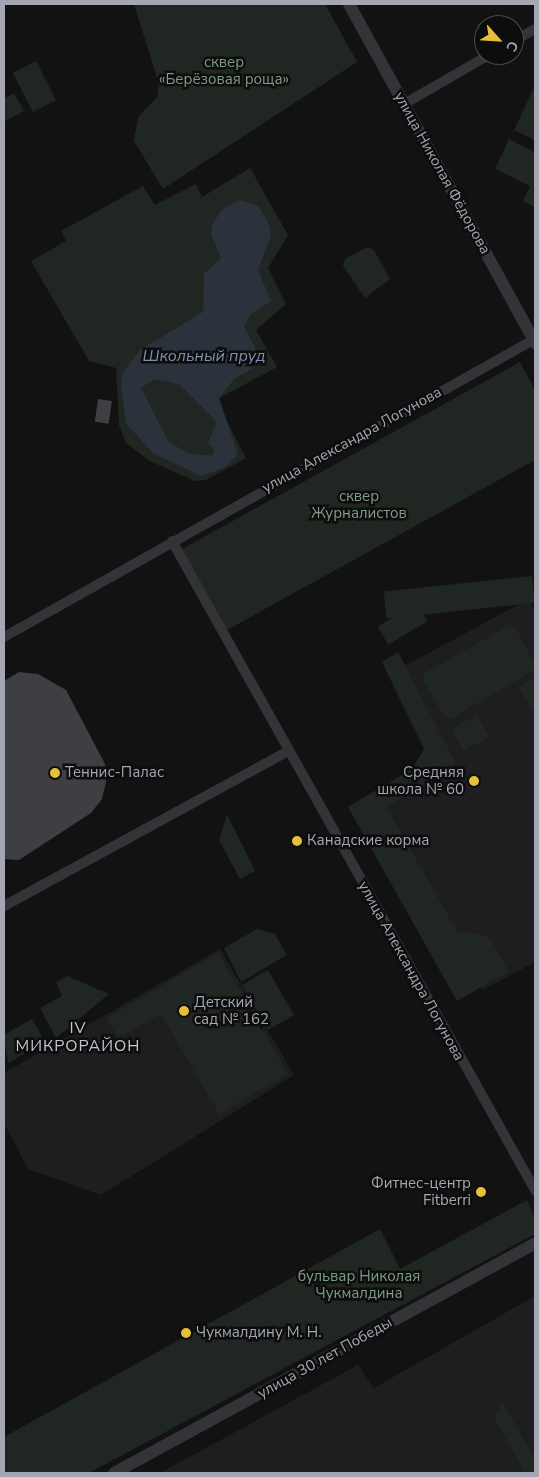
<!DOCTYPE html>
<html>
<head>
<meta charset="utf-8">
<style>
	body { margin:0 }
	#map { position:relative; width:539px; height:1477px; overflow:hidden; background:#121213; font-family:"Nunito Sans",sans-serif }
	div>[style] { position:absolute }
	.built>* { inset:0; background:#1e1e20 }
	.green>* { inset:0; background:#202722; transform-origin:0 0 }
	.water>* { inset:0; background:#2c323b }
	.building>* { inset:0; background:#3e3f43; transform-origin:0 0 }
	.minor>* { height:10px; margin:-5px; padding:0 5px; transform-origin:5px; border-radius:5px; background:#333338 }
	.tertiary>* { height:12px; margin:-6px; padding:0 6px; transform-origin:6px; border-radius:6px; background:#333338 }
	.dots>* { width:14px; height:14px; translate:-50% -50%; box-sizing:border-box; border:2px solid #0d0d0e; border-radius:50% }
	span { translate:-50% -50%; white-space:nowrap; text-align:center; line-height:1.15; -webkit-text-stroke:5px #0d0d0e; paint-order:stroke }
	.park-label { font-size:15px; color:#7c9d82 }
	.street-label { font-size:15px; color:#a4a7b3 }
	.poi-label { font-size:15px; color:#a4a7b3 }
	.right { translate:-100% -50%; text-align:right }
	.left { translate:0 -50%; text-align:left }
	.water-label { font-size:16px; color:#7d90ac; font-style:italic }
	.neighbourhood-label { font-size:16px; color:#c4c6cf; letter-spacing:1px }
	.frame { position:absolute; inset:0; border:5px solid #a4a7b3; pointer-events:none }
	.north { position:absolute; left:474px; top:15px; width:50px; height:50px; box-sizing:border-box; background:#0d0d0e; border:1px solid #494b50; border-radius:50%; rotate:116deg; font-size:14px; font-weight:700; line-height:20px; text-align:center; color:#a4a7b3 }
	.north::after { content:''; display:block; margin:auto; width:18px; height:22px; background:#e5c038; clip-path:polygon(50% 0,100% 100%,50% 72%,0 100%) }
</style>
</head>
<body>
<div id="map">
	<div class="built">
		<div style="clip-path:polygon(529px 599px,535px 611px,535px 962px,483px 990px,380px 800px,447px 763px,397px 670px)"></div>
		<div style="clip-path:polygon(220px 949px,294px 1075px,101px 1195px,28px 1169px,4px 1123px,4px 1073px)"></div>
		<div style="clip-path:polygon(535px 1296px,535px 1473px,160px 1473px,358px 1365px,374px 1388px)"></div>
	</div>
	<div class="green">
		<div style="clip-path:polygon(134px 4px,325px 4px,357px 62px,163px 189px,134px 141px,138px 117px,157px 97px,159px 84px)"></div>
		<div style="left:36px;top:61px;width:44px;height:26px;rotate:63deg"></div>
		<div style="clip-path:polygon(535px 86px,535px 140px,514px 130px)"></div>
		<div style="clip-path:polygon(14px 93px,24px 111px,4px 122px,4px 99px)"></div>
		<div style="clip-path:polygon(509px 139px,535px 152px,535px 207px,523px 201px,530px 186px,495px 169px)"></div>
		<div style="clip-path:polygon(250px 168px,288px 235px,268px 268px,286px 304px,256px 330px,277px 367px,216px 400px,246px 458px,206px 480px,195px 481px,150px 461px,126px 443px,119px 425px,116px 368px,89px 361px,31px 261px,66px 241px,61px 231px,143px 186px,155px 205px,196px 184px,202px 197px)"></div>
		<div style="clip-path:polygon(367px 247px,374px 250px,390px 279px,365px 298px,343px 266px,345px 259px)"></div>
		<div style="clip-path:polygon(520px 362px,535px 390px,535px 460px,227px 630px,182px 549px)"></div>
		<div style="left:532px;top:576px;width:27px;height:149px;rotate:84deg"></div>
		<div style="left:417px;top:603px;width:21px;height:46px;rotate:59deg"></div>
		<div style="clip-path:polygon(508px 626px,516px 629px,535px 664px,533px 671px,452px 718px,445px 717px,423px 681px,425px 673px)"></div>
		<div style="clip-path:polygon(398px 652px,456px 764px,386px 807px,457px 931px,488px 936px,509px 971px,457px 1001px,348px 807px,412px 769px,424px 749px,382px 662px)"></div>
		<div style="clip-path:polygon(535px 678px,535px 714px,519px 687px)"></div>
		<div style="left:477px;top:715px;width:25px;height:29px;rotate:61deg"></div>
		<div style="clip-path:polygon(227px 814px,255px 871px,240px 879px,219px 840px)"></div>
		<div style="clip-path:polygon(257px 929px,275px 934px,287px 955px,241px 982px,224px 948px)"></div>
		<div style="clip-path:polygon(218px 953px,288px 1074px,219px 1114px,161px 1014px,118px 1038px,107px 1018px)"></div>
		<div style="left:268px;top:970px;width:52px;height:30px;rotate:60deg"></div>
		<div style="clip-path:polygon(67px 976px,109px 994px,56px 1038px,40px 1008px,62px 996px,56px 982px)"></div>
		<div style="clip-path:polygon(32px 1019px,45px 1042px,8px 1063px,4px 1035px)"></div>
		<div style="clip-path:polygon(527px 1200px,535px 1219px,535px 1234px,89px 1473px,4px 1473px,4px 1437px,380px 1229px,400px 1269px)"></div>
		<div style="clip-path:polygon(503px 1402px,535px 1460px,535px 1473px,525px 1473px,494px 1417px)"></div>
	</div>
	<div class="water">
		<div style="clip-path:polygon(evenodd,239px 200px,258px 206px,268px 222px,271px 235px,258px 270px,271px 301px,250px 315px,244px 326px,256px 350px,251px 369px,234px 379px,219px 398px,238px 454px,224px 468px,201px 476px,153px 453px,140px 439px,126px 423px,121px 385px,123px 372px,140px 350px,203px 312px,204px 274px,221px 258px,211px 234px,213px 223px,223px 209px,239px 200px,154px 379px,179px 384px,217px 422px,208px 443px,215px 450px,212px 456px,187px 453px,168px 441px,141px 388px,154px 379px)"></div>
	</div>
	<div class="building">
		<div style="left:98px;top:399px;width:14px;height:23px;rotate:8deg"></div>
		<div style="clip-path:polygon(19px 672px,38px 674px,66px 690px,105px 764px,106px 782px,102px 799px,91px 813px,19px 860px,4px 859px,4px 681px)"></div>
	</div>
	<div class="minor">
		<div style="left:514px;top:41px;width:24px;rotate:-30deg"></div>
		<div style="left:404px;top:104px;width:98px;rotate:-30deg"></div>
		<div style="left:172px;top:541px;width:744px;rotate:60.78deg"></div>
		<div style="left:4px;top:637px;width:607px;rotate:-29.31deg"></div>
		<div style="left:4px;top:906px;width:324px;rotate:-28.6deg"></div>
	</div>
	<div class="tertiary">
		<div style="left:349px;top:4px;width:387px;rotate:61.2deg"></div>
		<div style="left:114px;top:1473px;width:480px;rotate:-28.6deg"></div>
	</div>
	<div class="dots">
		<div style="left:55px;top:773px;background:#e5c038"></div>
		<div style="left:474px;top:781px;background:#e5c038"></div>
		<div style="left:297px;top:841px;background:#e5c038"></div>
		<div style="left:184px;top:1011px;background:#e5c038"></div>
		<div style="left:481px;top:1192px;background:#e5c038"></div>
		<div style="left:186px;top:1333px;background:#e5c038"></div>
	</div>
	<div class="park-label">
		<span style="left:224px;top:71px">сквер<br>«Берёзовая роща»</span>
		<span style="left:359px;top:505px">сквер<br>Журналистов</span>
		<span style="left:359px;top:1285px">бульвар Николая<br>Чукмалдина</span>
	</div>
	<div class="street-label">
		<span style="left:442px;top:173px;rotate:61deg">улица Николая Фёдорова</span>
		<span style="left:352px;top:440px;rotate:-29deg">улица Александра Логунова</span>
		<span style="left:411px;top:971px;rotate:61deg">улица Александра Логунова</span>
		<span style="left:325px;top:1358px;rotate:-29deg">улица 30 лет Победы</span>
	</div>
	<div class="poi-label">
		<span class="right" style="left:464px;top:781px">Средняя<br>школа № 60</span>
		<span class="left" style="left:65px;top:773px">Теннис-Палас</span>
		<span class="left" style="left:307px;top:841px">Канадские корма</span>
		<span class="left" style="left:194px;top:1011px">Детский<br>сад № 162</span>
		<span class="right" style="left:471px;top:1192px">Фитнес-центр<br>Fitberri</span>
		<span class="left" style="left:196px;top:1333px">Чукмалдину М. Н.</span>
	</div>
	<div class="water-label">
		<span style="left:204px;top:356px">Школьный пруд</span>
	</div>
	<div class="neighbourhood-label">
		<span style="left:78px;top:1037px">IV<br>МИКРОРАЙОН</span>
	</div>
	<div class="frame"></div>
	<div class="north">С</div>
</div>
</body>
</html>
